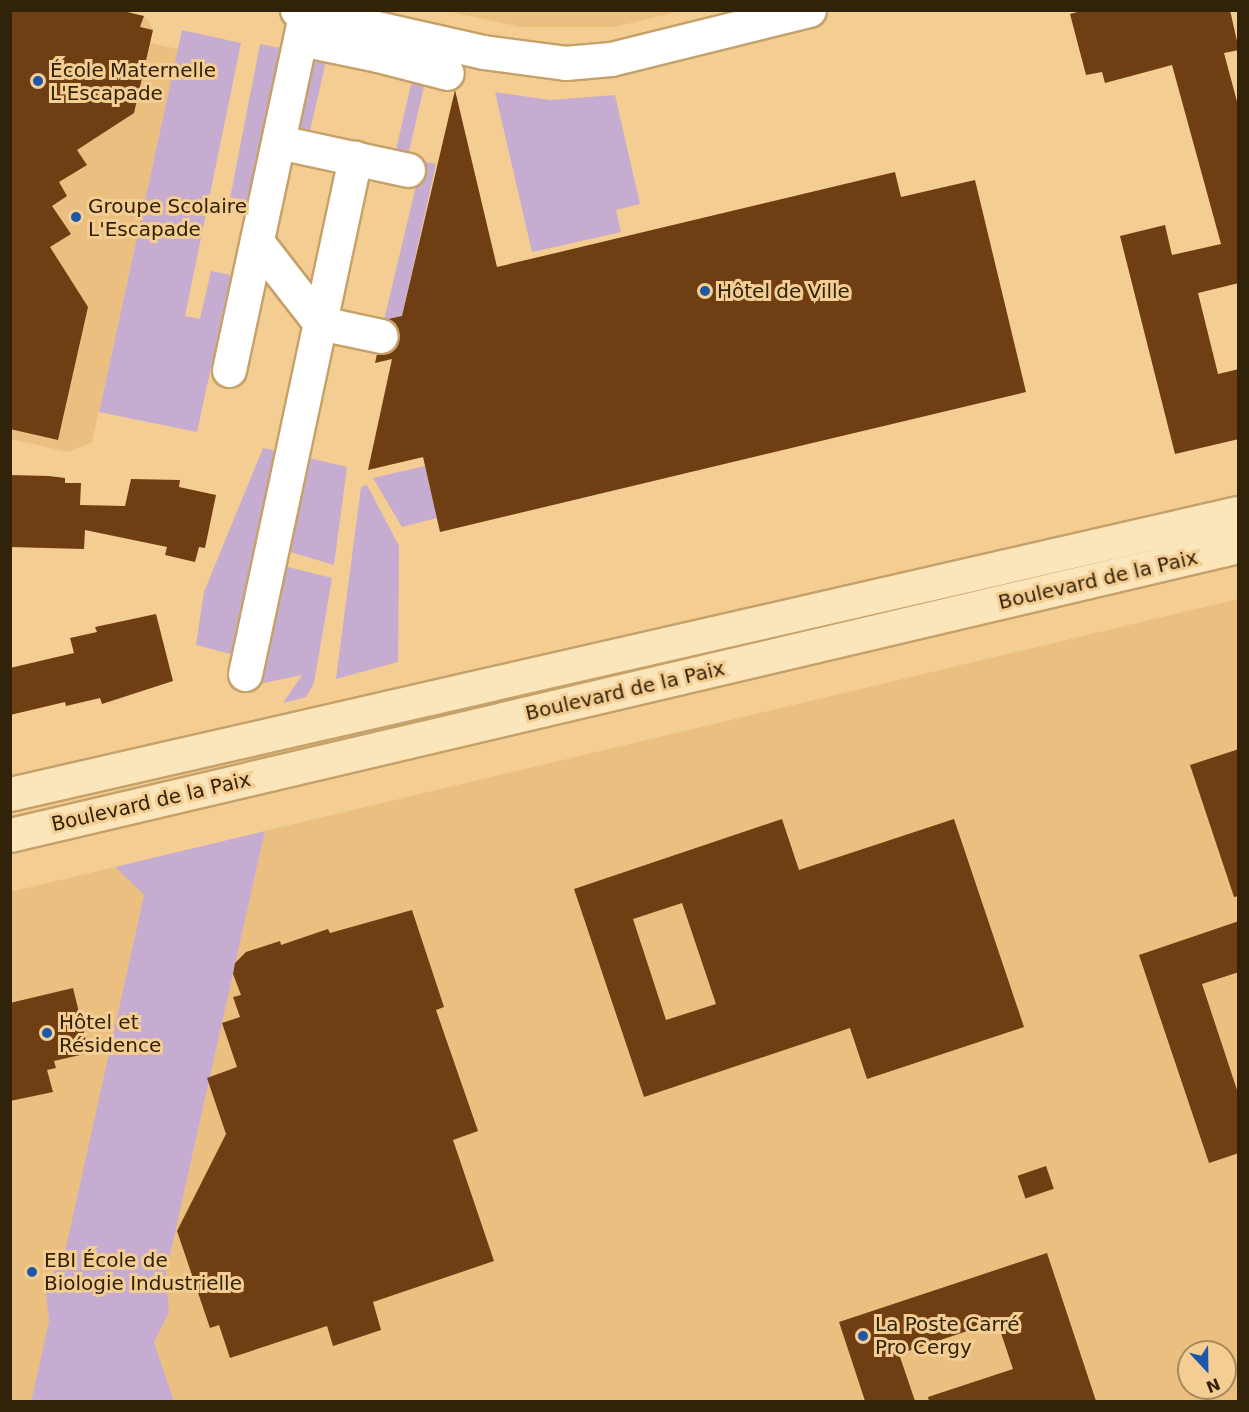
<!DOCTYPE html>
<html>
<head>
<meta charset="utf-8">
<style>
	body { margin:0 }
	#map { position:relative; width:1249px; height:1412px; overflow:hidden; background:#f4cd93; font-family:"DejaVu Sans",sans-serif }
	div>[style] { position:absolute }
	.built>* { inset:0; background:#eabf7f }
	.green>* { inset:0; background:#c6acd0; transform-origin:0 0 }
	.building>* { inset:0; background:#6f3e13; transform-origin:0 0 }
	.roads { filter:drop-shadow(2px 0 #c6a169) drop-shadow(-2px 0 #c6a169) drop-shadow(0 2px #c6a169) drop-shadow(0 -2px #c6a169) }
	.street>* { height:33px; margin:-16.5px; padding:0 16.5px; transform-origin:16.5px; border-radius:16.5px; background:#fff }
	.secondary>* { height:33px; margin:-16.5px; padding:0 16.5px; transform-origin:16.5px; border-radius:16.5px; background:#fbe6bc }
	.dots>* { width:16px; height:16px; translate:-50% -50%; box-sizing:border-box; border:3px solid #f4cd93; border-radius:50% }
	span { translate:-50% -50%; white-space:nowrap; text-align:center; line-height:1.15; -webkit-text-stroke:6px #f4cd93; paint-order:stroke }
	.poi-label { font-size:20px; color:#31220a }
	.left { translate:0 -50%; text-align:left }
	.street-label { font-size:20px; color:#31220a }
	.frame { position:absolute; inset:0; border:12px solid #31220a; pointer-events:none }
	.north { position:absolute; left:1177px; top:1340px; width:60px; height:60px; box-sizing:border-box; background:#f4cd93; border:2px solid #a6895c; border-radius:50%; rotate:158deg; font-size:16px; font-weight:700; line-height:24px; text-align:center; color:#31220a }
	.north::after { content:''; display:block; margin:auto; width:21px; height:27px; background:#1b58a9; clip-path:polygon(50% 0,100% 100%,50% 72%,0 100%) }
</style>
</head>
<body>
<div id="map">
	<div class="built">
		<div style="clip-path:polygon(119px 10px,147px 18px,153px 30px,150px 43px,178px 49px,92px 442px,68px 452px,11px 439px,11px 11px)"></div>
		<div style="clip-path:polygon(447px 11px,681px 11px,614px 27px,520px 27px)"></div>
		<div style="clip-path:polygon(evenodd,1238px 599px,1238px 1401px,174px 1401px,154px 1344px,169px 1312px,166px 1273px,265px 831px,1238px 599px,1189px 1352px,1225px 1352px,1225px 1388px,1189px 1388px,1189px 1352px)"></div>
		<div style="clip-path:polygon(115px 867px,144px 895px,64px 1256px,56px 1265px,46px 1294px,49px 1321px,31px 1402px,10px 1401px,10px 892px)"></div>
	</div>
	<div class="green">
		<div style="clip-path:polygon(182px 30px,241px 43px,185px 316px,200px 319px,211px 271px,231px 275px,197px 432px,99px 412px)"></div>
		<div style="left:260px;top:44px;width:21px;height:156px;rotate:11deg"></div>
		<div style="clip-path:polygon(314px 55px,327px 57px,309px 135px,298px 132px)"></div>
		<div style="left:413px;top:76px;width:13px;height:81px;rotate:13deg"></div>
		<div style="clip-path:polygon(495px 92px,550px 100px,615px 95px,640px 204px,616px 210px,621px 232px,532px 252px)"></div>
		<div style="clip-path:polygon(422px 161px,436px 164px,402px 316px,384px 320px)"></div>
		<div style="clip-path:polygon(263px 448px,286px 453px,234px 655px,196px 645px,204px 592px)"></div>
		<div style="clip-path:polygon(305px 457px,347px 467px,334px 565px,287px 551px)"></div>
		<div style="clip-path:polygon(425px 466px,437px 518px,402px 527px,373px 478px)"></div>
		<div style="clip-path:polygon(367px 485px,399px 546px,398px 662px,336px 679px,361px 487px)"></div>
		<div style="clip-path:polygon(284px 566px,332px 578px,314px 683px,306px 697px,283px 703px,302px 675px,254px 685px)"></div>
		<div style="clip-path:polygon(265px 831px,166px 1273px,169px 1312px,154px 1343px,174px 1401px,31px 1402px,49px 1321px,46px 1294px,50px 1278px,64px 1256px,144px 895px,115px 867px)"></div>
	</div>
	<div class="building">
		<div style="clip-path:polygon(10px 10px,119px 10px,144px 16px,140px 27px,153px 30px,134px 113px,77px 150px,87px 165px,59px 182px,67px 196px,52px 206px,71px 234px,50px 247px,88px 307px,58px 440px,10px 429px)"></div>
		<div style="clip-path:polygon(1085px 10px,1230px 10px,1239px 50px,1224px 53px,1239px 109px,1239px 283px,1198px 293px,1218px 374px,1239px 369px,1239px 439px,1175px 454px,1120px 236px,1165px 225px,1172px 255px,1221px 244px,1172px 65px,1105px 83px,1102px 72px,1086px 75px,1070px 14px)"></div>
		<div style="clip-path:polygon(455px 90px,497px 267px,895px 172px,901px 197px,975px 180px,1026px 392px,440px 532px,423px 457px,368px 470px,392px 359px,375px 363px,377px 354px,387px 354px,399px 340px,399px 330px,388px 319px,402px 316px)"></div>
		<div style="clip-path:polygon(10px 475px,49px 476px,65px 478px,65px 483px,81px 483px,80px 505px,125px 506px,131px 479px,180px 480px,179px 487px,216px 495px,205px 548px,199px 547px,195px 562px,165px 555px,167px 547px,85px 530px,84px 549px,10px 547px)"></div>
		<div style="clip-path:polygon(156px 614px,173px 681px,102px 704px,100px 698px,66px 706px,65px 702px,10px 715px,10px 668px,74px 653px,70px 638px,97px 632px,95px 627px)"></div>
		<div style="clip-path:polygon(1239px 749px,1239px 896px,1234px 897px,1190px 765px)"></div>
		<div style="clip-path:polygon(evenodd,782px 819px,799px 870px,954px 819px,1024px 1027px,867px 1079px,850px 1028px,644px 1097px,574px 889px,782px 819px,682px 903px,716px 1004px,666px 1020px,633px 919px,682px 903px)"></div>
		<div style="clip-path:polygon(412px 910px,444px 1007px,436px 1010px,478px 1131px,453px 1140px,494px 1261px,373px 1302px,381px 1330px,333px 1346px,327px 1326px,230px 1358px,219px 1325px,210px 1328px,177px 1231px,226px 1134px,207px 1078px,237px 1067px,222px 1023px,240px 1017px,233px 997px,241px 995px,233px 974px,235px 963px,246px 952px,280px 941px,281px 945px,328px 929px,330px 933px)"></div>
		<div style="clip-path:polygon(1239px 921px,1239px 972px,1202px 984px,1239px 1096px,1239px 1153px,1209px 1163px,1139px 955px)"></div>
		<div style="clip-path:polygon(73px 988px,89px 1053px,54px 1061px,56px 1068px,47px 1070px,53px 1092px,10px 1101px,10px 1003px)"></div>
		<div style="left:1046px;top:1166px;width:24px;height:30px;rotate:71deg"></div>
		<div style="clip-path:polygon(1047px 1253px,1096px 1401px,929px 1401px,928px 1397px,1013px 1369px,997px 1321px,899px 1354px,915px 1401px,865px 1401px,839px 1322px)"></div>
	</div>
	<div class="roads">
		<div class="street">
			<div style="left:297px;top:10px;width:191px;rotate:12.7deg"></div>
			<div style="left:483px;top:52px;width:83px;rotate:7.6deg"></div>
			<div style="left:565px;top:63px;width:46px;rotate:-5deg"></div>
			<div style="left:611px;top:59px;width:204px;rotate:-13.9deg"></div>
			<div style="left:385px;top:30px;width:26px;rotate:106deg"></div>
			<div style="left:378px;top:55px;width:71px;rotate:14.6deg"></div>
			<div style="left:301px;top:39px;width:79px;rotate:11.7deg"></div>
			<div style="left:279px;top:142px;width:132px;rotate:12.2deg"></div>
			<div style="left:257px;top:242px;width:103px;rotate:52.1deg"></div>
			<div style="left:320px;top:323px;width:62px;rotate:12deg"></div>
			<div style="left:229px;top:370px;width:366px;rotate:-77.9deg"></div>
			<div style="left:245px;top:674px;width:528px;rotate:-77.97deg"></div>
		</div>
		<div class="secondary">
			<div style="left:10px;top:794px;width:1260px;rotate:-12.89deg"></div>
			<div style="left:10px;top:835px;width:1262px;rotate:-13.24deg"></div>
		</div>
	</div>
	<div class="dots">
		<div style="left:38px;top:81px;background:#1b58a9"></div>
		<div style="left:76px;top:217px;background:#1b58a9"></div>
		<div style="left:705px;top:291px;background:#1b58a9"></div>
		<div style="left:47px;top:1033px;background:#1b58a9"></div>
		<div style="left:32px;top:1272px;background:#1b58a9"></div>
		<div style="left:863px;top:1336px;background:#1b58a9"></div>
	</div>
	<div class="poi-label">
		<span class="left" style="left:50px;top:82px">École Maternelle<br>L'Escapade</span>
		<span class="left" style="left:88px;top:218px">Groupe Scolaire<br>L'Escapade</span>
		<span class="left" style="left:717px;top:291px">Hôtel de Ville</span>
		<span class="left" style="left:59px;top:1034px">Hôtel et<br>Résidence</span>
		<span class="left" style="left:44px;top:1272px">EBI École de<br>Biologie Industrielle</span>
		<span class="left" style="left:875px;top:1336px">La Poste Carré<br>Pro Cergy</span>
	</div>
	<div class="street-label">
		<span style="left:1098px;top:580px;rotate:-13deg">Boulevard de la Paix</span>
		<span style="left:625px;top:691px;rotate:-13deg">Boulevard de la Paix</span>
		<span style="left:151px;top:802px;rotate:-13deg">Boulevard de la Paix</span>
	</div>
	<div class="frame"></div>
	<div class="north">N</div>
</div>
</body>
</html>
